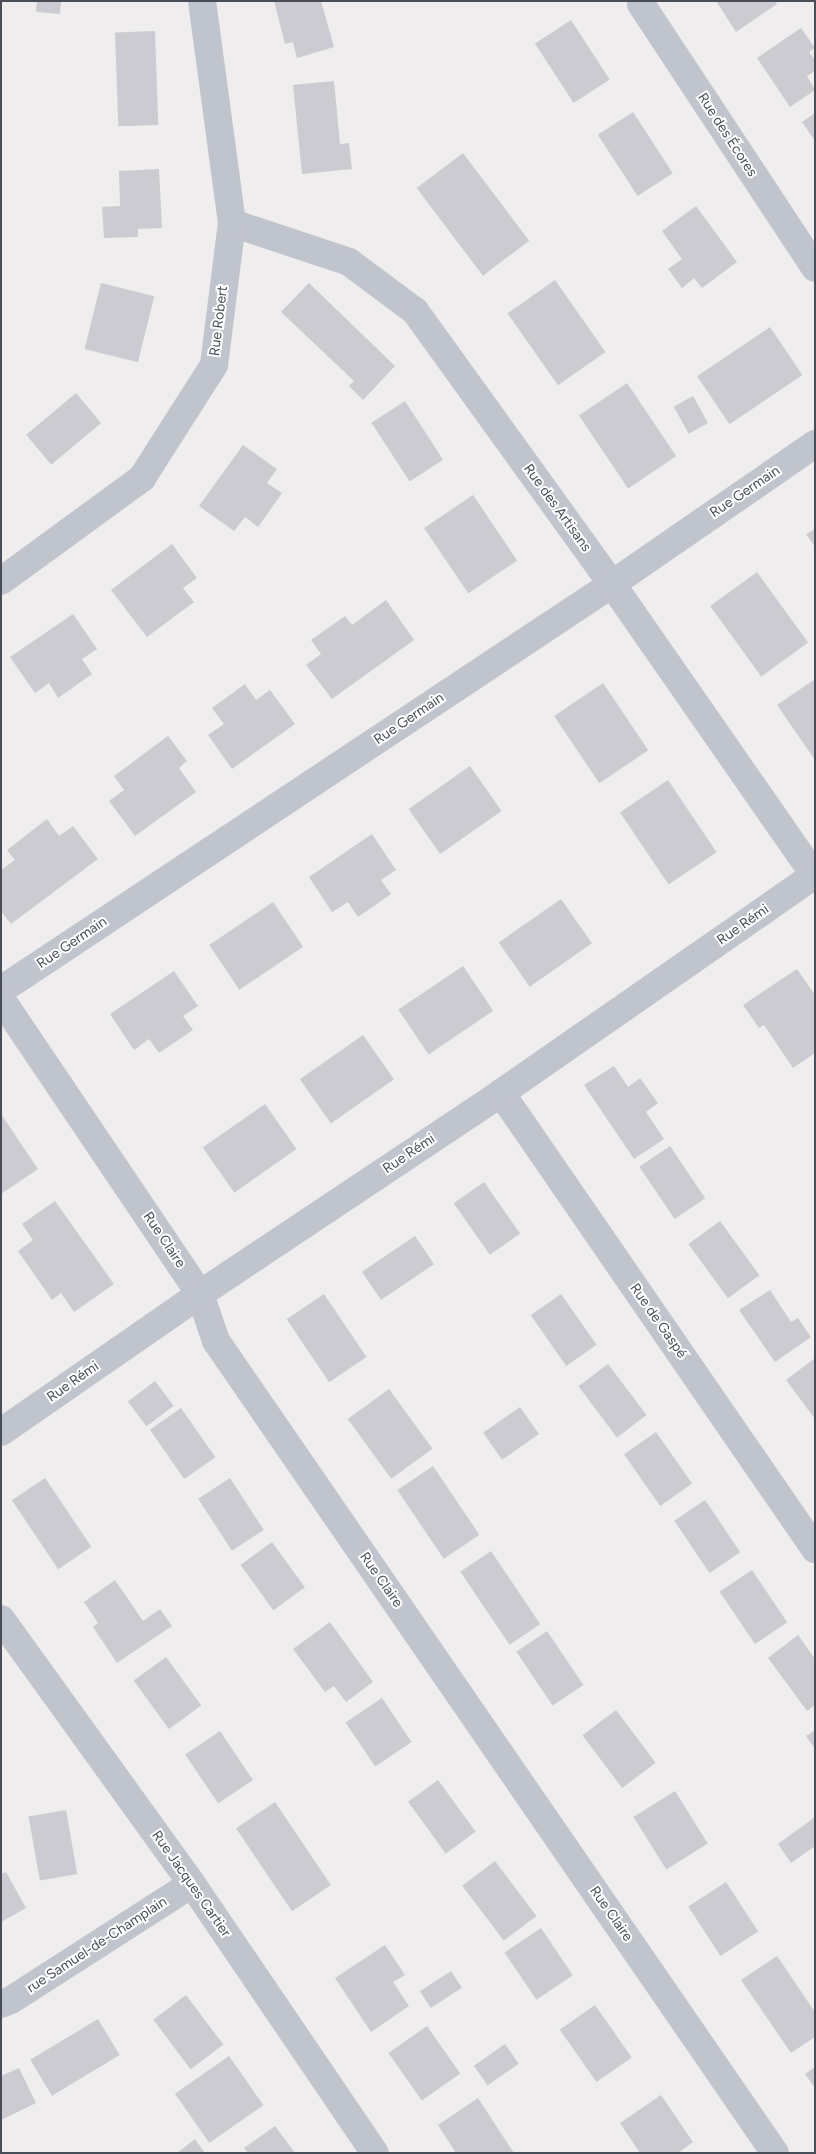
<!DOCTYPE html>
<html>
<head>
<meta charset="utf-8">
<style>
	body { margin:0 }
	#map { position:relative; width:816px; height:2154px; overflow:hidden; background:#efeded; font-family:Figtree,sans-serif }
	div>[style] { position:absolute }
	.building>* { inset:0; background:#cbcbd1; transform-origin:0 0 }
	.minor>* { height:28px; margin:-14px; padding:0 14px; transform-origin:14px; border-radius:14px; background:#c0c4cd }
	span { translate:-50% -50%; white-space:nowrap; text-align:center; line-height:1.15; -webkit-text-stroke:4px #fff; paint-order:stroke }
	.street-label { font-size:14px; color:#484d58 }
	.frame { position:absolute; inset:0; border:2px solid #484d58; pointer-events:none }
</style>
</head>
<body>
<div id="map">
	<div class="building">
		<div style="clip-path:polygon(37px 1px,61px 1px,60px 14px,36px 12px)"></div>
		<div style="clip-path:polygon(274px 1px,321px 1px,334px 47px,297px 58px,293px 42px,285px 44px)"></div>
		<div style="clip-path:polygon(716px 1px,775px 1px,777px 4px,736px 32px)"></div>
		<div style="left:571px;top:20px;width:71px;height:43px;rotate:57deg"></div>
		<div style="clip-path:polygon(801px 28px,815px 48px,809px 52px,815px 60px,815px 71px,807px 76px,815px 90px,790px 107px,757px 58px)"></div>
		<div style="left:155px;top:31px;width:94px;height:40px;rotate:88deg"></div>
		<div style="clip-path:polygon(334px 81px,340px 144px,349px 143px,352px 169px,302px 174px,293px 85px)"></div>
		<div style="left:633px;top:112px;width:73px;height:42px;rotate:57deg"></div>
		<div style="clip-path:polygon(815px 113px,815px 141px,802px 122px)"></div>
		<div style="left:463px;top:153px;width:110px;height:58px;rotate:53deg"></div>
		<div style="clip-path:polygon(159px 169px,162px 228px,138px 229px,138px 237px,104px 238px,102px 207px,120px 206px,119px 171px)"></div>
		<div style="clip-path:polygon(696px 206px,737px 262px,702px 288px,694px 278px,682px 288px,668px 269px,682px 259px,662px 231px)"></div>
		<div style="left:555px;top:280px;width:88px;height:58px;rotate:55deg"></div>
		<div style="left:101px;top:283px;width:55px;height:68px;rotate:14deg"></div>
		<div style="clip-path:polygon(309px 283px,395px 366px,363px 400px,349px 386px,354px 381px,281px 312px)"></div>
		<div style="left:770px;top:327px;width:58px;height:88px;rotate:56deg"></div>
		<div style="left:627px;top:383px;width:88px;height:58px;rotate:56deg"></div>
		<div style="left:76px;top:393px;width:39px;height:65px;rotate:50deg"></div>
		<div style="left:693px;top:396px;width:31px;height:22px;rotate:61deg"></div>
		<div style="left:405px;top:401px;width:70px;height:40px;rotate:57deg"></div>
		<div style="clip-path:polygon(243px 445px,277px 469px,267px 483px,282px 493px,258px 527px,245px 517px,234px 531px,199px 506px)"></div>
		<div style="left:473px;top:495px;width:79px;height:59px;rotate:56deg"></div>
		<div style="clip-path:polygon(815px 529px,815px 547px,806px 534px)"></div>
		<div style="clip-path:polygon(172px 544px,197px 578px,183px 588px,194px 602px,147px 637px,111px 590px)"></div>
		<div style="left:757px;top:572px;width:87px;height:58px;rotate:54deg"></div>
		<div style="clip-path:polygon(386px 600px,414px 640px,332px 699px,306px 665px,321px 654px,311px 640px,345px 616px,352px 625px)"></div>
		<div style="clip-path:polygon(73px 614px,97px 649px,82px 659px,92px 674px,58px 698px,49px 683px,35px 693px,10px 657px)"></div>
		<div style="clip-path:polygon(815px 679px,815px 760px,777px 705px)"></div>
		<div style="left:603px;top:683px;width:81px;height:59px;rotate:56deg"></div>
		<div style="clip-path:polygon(245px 684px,256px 700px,270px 690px,295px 724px,232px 769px,208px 735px,224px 724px,212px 708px)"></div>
		<div style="clip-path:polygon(168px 736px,187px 761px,179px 768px,196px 792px,135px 836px,109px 801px,124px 790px,114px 776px)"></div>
		<div style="left:470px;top:766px;width:55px;height:75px;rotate:55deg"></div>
		<div style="left:668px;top:780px;width:87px;height:58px;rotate:56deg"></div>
		<div style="clip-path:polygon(47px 819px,59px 836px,73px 826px,98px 859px,11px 924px,1px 911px,1px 870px,15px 860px,7px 850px)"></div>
		<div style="clip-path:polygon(372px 834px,396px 870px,381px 880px,391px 894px,358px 917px,348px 902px,332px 912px,309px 877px)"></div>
		<div style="left:561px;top:899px;width:54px;height:76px;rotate:55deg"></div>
		<div style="left:273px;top:902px;width:54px;height:77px;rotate:56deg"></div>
		<div style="left:463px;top:966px;width:54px;height:78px;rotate:56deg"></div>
		<div style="clip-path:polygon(797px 969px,815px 995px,815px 1053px,793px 1068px,764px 1025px,759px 1028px,743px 1005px)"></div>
		<div style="clip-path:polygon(174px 971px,198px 1006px,183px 1016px,193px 1030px,159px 1053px,149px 1039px,134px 1050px,110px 1014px)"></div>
		<div style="left:363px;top:1035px;width:54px;height:77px;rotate:55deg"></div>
		<div style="clip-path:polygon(614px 1066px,628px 1087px,640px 1078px,658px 1103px,646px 1112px,664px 1139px,634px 1159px,584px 1085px)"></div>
		<div style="left:265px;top:1104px;width:55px;height:76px;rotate:55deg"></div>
		<div style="clip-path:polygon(1px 1114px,38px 1169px,1px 1194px)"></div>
		<div style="left:670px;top:1146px;width:63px;height:37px;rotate:56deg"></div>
		<div style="left:484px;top:1182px;width:63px;height:37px;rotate:55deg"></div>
		<div style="clip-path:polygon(55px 1201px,114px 1284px,74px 1312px,61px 1293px,52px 1300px,18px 1251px,33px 1240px,22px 1224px)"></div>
		<div style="left:720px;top:1221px;width:67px;height:39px;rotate:54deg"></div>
		<div style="left:415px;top:1236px;width:34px;height:64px;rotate:56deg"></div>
		<div style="clip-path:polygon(770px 1290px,791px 1322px,798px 1318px,811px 1337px,775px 1362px,739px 1310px)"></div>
		<div style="left:324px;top:1294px;width:76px;height:45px;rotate:56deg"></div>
		<div style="left:561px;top:1294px;width:62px;height:37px;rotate:55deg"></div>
		<div style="clip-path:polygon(815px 1358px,815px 1419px,786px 1380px)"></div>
		<div style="left:608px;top:1364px;width:64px;height:37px;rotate:53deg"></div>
		<div style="left:155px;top:1381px;width:31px;height:34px;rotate:53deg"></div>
		<div style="left:389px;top:1389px;width:74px;height:51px;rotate:54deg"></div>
		<div style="left:520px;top:1407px;width:33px;height:45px;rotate:55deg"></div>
		<div style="left:181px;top:1408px;width:60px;height:38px;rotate:55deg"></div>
		<div style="left:656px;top:1432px;width:63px;height:39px;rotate:55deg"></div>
		<div style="left:433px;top:1466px;width:83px;height:43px;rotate:56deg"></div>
		<div style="left:45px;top:1478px;width:83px;height:40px;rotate:56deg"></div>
		<div style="left:230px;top:1478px;width:62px;height:38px;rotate:57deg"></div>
		<div style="left:705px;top:1500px;width:63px;height:37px;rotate:56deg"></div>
		<div style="left:272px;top:1542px;width:56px;height:39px;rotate:54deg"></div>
		<div style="left:491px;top:1551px;width:88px;height:37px;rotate:56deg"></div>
		<div style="left:752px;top:1570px;width:63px;height:39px;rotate:56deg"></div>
		<div style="clip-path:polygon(115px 1580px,143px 1621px,160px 1609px,172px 1626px,117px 1663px,93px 1627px,98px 1623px,84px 1602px)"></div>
		<div style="clip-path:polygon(330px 1622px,373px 1682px,346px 1702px,334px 1686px,325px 1692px,293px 1649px)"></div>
		<div style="left:547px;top:1631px;width:65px;height:37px;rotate:56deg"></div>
		<div style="clip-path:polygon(798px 1635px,815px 1659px,815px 1705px,807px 1711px,768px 1658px)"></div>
		<div style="left:166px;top:1657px;width:60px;height:40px;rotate:54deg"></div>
		<div style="left:382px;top:1698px;width:53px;height:44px;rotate:56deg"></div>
		<div style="left:616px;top:1710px;width:66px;height:42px;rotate:53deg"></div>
		<div style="clip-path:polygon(815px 1730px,815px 1749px,806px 1736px)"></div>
		<div style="left:220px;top:1731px;width:59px;height:42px;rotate:56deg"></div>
		<div style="left:438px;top:1780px;width:64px;height:37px;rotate:54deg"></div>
		<div style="left:675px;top:1791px;width:62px;height:49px;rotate:58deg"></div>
		<div style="left:275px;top:1802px;width:100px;height:47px;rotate:56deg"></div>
		<div style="left:66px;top:1810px;width:65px;height:38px;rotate:80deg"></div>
		<div style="clip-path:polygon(815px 1817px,815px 1846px,791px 1863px,778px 1844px)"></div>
		<div style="left:495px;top:1861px;width:69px;height:41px;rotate:53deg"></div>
		<div style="clip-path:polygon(6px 1872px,26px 1908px,1px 1922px,1px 1874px)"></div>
		<div style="left:726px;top:1882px;width:59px;height:45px;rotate:57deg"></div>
		<div style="left:541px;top:1928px;width:57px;height:44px;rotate:56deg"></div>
		<div style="clip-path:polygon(385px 1945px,405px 1975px,393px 1982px,409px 2006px,371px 2032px,335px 1978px)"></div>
		<div style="clip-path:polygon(777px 1956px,815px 2012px,815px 2037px,791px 2053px,741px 1980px)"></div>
		<div style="left:451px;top:1971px;width:20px;height:37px;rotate:57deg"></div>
		<div style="left:186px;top:1995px;width:62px;height:41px;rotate:53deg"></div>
		<div style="left:595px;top:2005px;width:64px;height:43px;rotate:55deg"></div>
		<div style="left:98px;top:2019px;width:42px;height:79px;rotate:59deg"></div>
		<div style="left:427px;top:2026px;width:58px;height:47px;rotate:55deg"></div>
		<div style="left:505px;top:2044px;width:24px;height:38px;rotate:55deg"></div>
		<div style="left:229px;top:2056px;width:60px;height:66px;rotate:55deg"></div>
		<div style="clip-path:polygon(815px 2067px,815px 2088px,805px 2074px)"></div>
		<div style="clip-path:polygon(19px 2068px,36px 2103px,1px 2120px,1px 2076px)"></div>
		<div style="clip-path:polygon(661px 2095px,693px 2142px,678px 2153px,640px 2153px,620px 2123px)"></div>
		<div style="clip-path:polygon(478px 2098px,514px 2153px,456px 2153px,438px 2125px)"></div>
		<div style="clip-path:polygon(275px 2126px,295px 2153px,248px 2153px,244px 2148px)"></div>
		<div style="clip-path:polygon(195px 2139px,205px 2153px,177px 2153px)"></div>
	</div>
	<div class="minor">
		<div style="left:642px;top:1px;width:3px;rotate:108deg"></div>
		<div style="left:641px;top:4px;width:316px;rotate:56.6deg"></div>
		<div style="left:232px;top:223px;width:123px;rotate:18.4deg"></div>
		<div style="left:349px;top:262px;width:82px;rotate:36.6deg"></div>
		<div style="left:415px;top:311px;width:337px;rotate:54.2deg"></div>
		<div style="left:612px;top:584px;width:356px;rotate:55.2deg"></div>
		<div style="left:1px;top:581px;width:175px;rotate:-36.1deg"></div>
		<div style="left:142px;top:478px;width:134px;rotate:-57.5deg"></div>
		<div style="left:214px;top:365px;width:143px;rotate:-82.8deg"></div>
		<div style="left:232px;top:223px;width:224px;rotate:-97.7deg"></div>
		<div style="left:1px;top:990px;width:734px;rotate:-33.6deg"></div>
		<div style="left:612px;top:584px;width:247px;rotate:-34.6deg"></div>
		<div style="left:1px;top:999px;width:356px;rotate:56deg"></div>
		<div style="left:200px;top:1294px;width:50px;rotate:71.2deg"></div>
		<div style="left:216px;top:1341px;width:986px;rotate:55.46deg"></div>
		<div style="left:501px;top:1093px;width:554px;rotate:55.45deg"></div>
		<div style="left:1px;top:1432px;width:242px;rotate:-34.7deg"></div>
		<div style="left:200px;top:1294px;width:362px;rotate:-33.7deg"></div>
		<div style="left:501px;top:1093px;width:382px;rotate:-34.8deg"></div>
		<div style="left:1px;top:1619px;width:327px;rotate:54.2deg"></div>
		<div style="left:192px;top:1884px;width:325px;rotate:55.8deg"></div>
		<div style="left:1px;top:2004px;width:11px;rotate:-22deg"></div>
		<div style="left:11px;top:2000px;width:215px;rotate:-32.7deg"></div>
	</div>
	<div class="street-label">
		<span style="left:727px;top:135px;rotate:57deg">Rue des Écores</span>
		<span style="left:219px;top:321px;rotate:-83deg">Rue Robert</span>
		<span style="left:745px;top:492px;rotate:-34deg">Rue Germain</span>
		<span style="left:557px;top:508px;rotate:54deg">Rue des Artisans</span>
		<span style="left:409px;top:719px;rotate:-34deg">Rue Germain</span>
		<span style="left:743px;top:925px;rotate:-35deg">Rue Rémi</span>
		<span style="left:72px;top:943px;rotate:-34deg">Rue Germain</span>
		<span style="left:409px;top:1154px;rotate:-34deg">Rue Rémi</span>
		<span style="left:164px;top:1240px;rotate:56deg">Rue Claire</span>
		<span style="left:658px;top:1321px;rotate:55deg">Rue de Gaspé</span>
		<span style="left:73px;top:1382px;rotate:-35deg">Rue Rémi</span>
		<span style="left:381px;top:1580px;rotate:55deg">Rue Claire</span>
		<span style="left:191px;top:1884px;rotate:55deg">Rue Jacques Cartier</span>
		<span style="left:611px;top:1914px;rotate:55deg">Rue Claire</span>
		<span style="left:97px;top:1945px;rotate:-33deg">rue Samuel-de-Champlain</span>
	</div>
	<div class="frame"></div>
</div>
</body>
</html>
